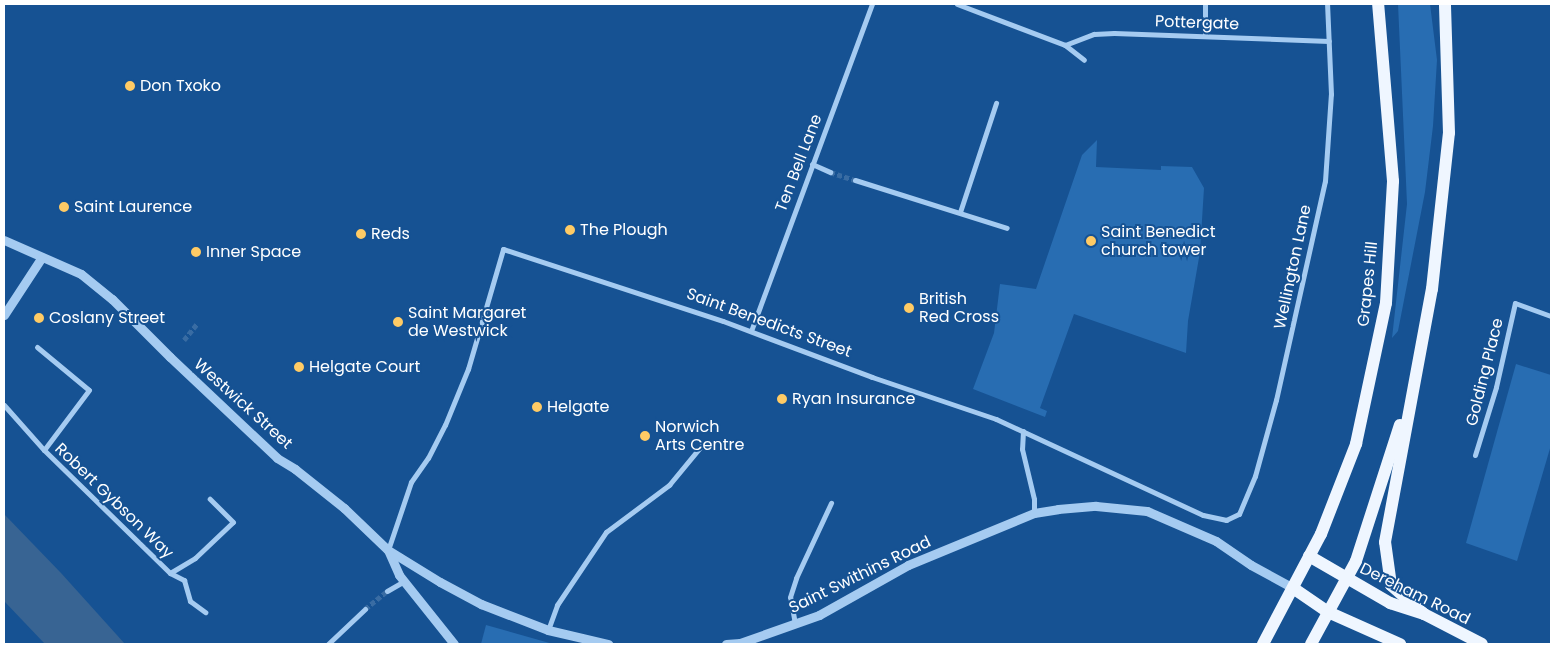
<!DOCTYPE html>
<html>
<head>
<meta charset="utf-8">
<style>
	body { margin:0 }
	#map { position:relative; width:1555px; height:648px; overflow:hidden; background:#165293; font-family:Poppins,sans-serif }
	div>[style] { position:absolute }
	.green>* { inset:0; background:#286db2 }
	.water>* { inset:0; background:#386493 }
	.minor-tunnel>* { height:5px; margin-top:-2.5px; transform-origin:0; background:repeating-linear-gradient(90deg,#396ca3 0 5px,transparent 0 7.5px) }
	.minor>* { height:5px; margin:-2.5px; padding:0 2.5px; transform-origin:2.5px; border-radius:2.5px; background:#a5cbf1 }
	.tertiary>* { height:9px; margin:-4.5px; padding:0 4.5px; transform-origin:4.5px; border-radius:4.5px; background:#a5cbf1 }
	.primary>* { height:12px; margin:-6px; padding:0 6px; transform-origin:6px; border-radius:6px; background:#eff6ff }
	.dots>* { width:14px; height:14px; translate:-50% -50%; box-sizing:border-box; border:2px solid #165293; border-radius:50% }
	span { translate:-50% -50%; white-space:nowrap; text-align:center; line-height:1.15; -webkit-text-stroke:4px #165293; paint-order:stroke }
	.street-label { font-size:16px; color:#fff }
	.poi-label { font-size:16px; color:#fff }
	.left { translate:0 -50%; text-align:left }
	.frame { position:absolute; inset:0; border:5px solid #fff; pointer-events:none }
</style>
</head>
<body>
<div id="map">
	<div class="green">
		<div style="clip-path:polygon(1398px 4px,1430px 4px,1437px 60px,1433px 126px,1425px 192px,1398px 331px,1392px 338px,1407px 204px)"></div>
		<div style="clip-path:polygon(1097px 140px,1096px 167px,1161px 170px,1161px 166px,1192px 167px,1204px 188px,1200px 252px,1188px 321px,1186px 353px,1074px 314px,1040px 408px,1047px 411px,1045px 417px,973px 389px,994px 333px,1000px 284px,1036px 289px,1082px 155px)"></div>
		<div style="clip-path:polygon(1516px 364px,1551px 375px,1551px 445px,1517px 561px,1466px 543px)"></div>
		<div style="clip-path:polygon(486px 625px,553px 644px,481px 644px)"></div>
	</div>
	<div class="water">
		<div style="clip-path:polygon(4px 514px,61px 573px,125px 644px,45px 644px,4px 601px)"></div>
	</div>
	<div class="minor-tunnel">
		<div style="left:830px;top:172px;width:26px;rotate:18deg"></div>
		<div style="left:184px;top:340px;width:21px;rotate:-51deg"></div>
		<div style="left:365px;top:609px;width:28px;rotate:-39deg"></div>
	</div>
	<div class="minor">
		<div style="left:957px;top:4px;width:116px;rotate:20.8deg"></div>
		<div style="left:1065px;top:45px;width:24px;rotate:38deg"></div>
		<div style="left:1205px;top:36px;width:32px;rotate:-90deg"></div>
		<div style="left:1065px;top:45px;width:31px;rotate:-21deg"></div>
		<div style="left:1094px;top:34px;width:20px;rotate:-3deg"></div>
		<div style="left:1114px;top:33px;width:215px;rotate:2.1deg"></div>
		<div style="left:812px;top:164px;width:20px;rotate:24deg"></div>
		<div style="left:855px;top:180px;width:159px;rotate:17.5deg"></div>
		<div style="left:960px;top:212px;width:115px;rotate:-71.7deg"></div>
		<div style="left:751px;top:331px;width:349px;rotate:-69.7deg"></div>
		<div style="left:37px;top:347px;width:67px;rotate:39.6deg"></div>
		<div style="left:89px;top:390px;width:75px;rotate:126.9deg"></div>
		<div style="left:4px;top:405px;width:60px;rotate:48.4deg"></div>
		<div style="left:44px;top:450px;width:176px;rotate:44.3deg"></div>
		<div style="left:170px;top:573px;width:16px;rotate:27deg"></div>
		<div style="left:184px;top:580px;width:22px;rotate:74deg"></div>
		<div style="left:190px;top:601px;width:19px;rotate:36deg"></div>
		<div style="left:1023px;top:431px;width:18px;rotate:93deg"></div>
		<div style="left:1022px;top:449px;width:51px;rotate:76.5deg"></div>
		<div style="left:1034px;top:499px;width:14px;rotate:90deg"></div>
		<div style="left:1475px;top:455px;width:71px;rotate:-72.8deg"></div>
		<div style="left:1496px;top:387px;width:86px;rotate:-77.3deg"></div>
		<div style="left:1515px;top:303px;width:38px;rotate:20deg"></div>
		<div style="left:388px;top:550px;width:72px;rotate:-71.3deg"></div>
		<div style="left:411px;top:482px;width:29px;rotate:-55deg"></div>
		<div style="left:428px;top:458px;width:37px;rotate:-63deg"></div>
		<div style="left:445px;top:425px;width:61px;rotate:-67.7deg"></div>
		<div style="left:468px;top:369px;width:125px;rotate:-73.7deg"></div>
		<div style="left:503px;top:249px;width:231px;rotate:18.1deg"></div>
		<div style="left:723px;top:321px;width:159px;rotate:20.6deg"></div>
		<div style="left:872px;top:377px;width:131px;rotate:18.7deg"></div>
		<div style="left:996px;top:419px;width:228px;rotate:24.9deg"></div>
		<div style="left:1203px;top:515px;width:24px;rotate:12deg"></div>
		<div style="left:1226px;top:520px;width:14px;rotate:-25deg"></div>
		<div style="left:1239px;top:514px;width:41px;rotate:-67.2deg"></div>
		<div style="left:1255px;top:476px;width:79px;rotate:-74.6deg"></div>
		<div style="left:1276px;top:400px;width:224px;rotate:-77.4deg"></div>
		<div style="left:1325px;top:181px;width:87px;rotate:-86.1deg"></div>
		<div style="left:1331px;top:94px;width:90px;rotate:-92.5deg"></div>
		<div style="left:170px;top:573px;width:29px;rotate:-31deg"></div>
		<div style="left:195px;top:558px;width:52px;rotate:-43.5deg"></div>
		<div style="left:233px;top:522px;width:33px;rotate:-135deg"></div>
		<div style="left:387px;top:591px;width:20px;rotate:-30deg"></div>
		<div style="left:795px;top:624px;width:27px;rotate:-100deg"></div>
		<div style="left:790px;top:597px;width:20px;rotate:-72deg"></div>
		<div style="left:796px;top:578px;width:83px;rotate:-65deg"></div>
		<div style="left:548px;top:630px;width:27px;rotate:-70deg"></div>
		<div style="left:557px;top:605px;width:88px;rotate:-56.1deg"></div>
		<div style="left:606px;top:532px;width:79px;rotate:-36.7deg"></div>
		<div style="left:669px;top:485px;width:52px;rotate:-50.5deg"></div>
		<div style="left:328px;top:644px;width:51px;rotate:-43.4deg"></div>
	</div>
	<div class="tertiary">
		<div style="left:4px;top:240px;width:84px;rotate:23.8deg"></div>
		<div style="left:81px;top:274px;width:40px;rotate:39deg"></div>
		<div style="left:112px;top:299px;width:82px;rotate:45deg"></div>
		<div style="left:170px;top:357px;width:147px;rotate:43.3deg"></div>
		<div style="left:277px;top:458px;width:21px;rotate:31deg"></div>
		<div style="left:295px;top:469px;width:63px;rotate:38.5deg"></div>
		<div style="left:344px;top:508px;width:61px;rotate:43.7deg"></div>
		<div style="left:388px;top:550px;width:27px;rotate:66deg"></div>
		<div style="left:399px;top:575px;width:88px;rotate:51.4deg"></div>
		<div style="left:4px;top:315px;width:69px;rotate:-56.8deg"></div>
		<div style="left:388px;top:550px;width:61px;rotate:31.6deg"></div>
		<div style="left:440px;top:582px;width:47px;rotate:28.2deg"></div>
		<div style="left:481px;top:604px;width:72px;rotate:21.2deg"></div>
		<div style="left:548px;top:630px;width:62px;rotate:13.1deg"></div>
		<div style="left:726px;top:644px;width:14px;rotate:-4deg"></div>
		<div style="left:740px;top:643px;width:84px;rotate:-19.5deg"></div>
		<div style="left:819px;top:615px;width:102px;rotate:-29.3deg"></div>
		<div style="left:908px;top:565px;width:136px;rotate:-22.4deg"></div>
		<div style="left:1034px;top:513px;width:24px;rotate:-9deg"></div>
		<div style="left:1058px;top:509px;width:38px;rotate:-5deg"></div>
		<div style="left:1096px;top:506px;width:51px;rotate:5.6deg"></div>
		<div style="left:1147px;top:511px;width:75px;rotate:23.5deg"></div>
		<div style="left:1216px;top:541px;width:42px;rotate:34.4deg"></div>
		<div style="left:1251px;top:565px;width:48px;rotate:28.7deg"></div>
	</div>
	<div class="primary">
		<div style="left:1309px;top:556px;width:94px;rotate:30.1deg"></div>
		<div style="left:1390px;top:603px;width:36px;rotate:18deg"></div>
		<div style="left:1424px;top:614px;width:65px;rotate:27.3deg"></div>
		<div style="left:1293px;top:588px;width:42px;rotate:34.4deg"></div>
		<div style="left:1328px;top:612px;width:79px;rotate:24deg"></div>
		<div style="left:1424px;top:614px;width:44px;rotate:-138.7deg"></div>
		<div style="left:1391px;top:585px;width:43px;rotate:-97.9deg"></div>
		<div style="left:1385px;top:542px;width:257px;rotate:-79.5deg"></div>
		<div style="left:1432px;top:289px;width:157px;rotate:-83.8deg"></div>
		<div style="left:1449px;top:133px;width:129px;rotate:-91.8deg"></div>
		<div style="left:1263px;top:644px;width:124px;rotate:-62.2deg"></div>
		<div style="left:1321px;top:534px;width:97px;rotate:-68.7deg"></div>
		<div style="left:1356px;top:444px;width:144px;rotate:-78deg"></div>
		<div style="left:1386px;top:303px;width:122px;rotate:-86.7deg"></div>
		<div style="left:1393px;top:181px;width:178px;rotate:-94.8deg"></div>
		<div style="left:1311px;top:644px;width:94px;rotate:-61.5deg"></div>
		<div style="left:1356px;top:561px;width:143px;rotate:-72.1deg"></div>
	</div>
	<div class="dots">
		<div style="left:130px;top:86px;background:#ffcb65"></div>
		<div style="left:64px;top:207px;background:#ffcb65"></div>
		<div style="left:570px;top:230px;background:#ffcb65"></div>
		<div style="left:361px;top:234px;background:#ffcb65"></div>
		<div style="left:1091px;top:241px;background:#ffcb65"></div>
		<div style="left:196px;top:252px;background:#ffcb65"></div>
		<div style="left:909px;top:308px;background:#ffcb65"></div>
		<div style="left:39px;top:318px;background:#ffcb65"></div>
		<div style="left:398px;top:322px;background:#ffcb65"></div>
		<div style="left:299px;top:367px;background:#ffcb65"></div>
		<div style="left:782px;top:399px;background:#ffcb65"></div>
		<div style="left:537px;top:407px;background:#ffcb65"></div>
		<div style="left:645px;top:436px;background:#ffcb65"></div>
	</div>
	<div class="street-label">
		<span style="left:1197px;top:23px;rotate:2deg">Pottergate</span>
		<span style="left:799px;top:163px;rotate:-69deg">Ten Bell Lane</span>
		<span style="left:1293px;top:267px;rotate:-78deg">Wellington Lane</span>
		<span style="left:1368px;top:284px;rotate:-84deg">Grapes Hill</span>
		<span style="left:769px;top:323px;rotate:20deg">Saint Benedicts Street</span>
		<span style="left:1485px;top:372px;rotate:-76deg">Golding Place</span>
		<span style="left:243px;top:404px;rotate:42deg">Westwick Street</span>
		<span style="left:114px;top:501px;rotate:44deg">Robert Gybson Way</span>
		<span style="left:860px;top:575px;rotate:-26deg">Saint Swithins Road</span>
		<span style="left:1415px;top:594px;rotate:26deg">Dereham Road</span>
	</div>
	<div class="poi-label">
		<span class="left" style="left:140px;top:86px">Don Txoko</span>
		<span class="left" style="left:74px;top:207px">Saint Laurence</span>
		<span class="left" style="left:580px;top:230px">The Plough</span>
		<span class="left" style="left:1101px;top:241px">Saint Benedict<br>church tower</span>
		<span class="left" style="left:371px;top:234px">Reds</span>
		<span class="left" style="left:206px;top:252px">Inner Space</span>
		<span class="left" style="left:919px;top:308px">British<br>Red Cross</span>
		<span class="left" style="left:408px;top:322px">Saint Margaret<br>de Westwick</span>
		<span class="left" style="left:49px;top:318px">Coslany Street</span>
		<span class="left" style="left:309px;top:367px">Helgate Court</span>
		<span class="left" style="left:792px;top:399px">Ryan Insurance</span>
		<span class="left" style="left:547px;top:407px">Helgate</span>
		<span class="left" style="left:655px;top:436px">Norwich<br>Arts Centre</span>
	</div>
	<div class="frame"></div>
</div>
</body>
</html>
